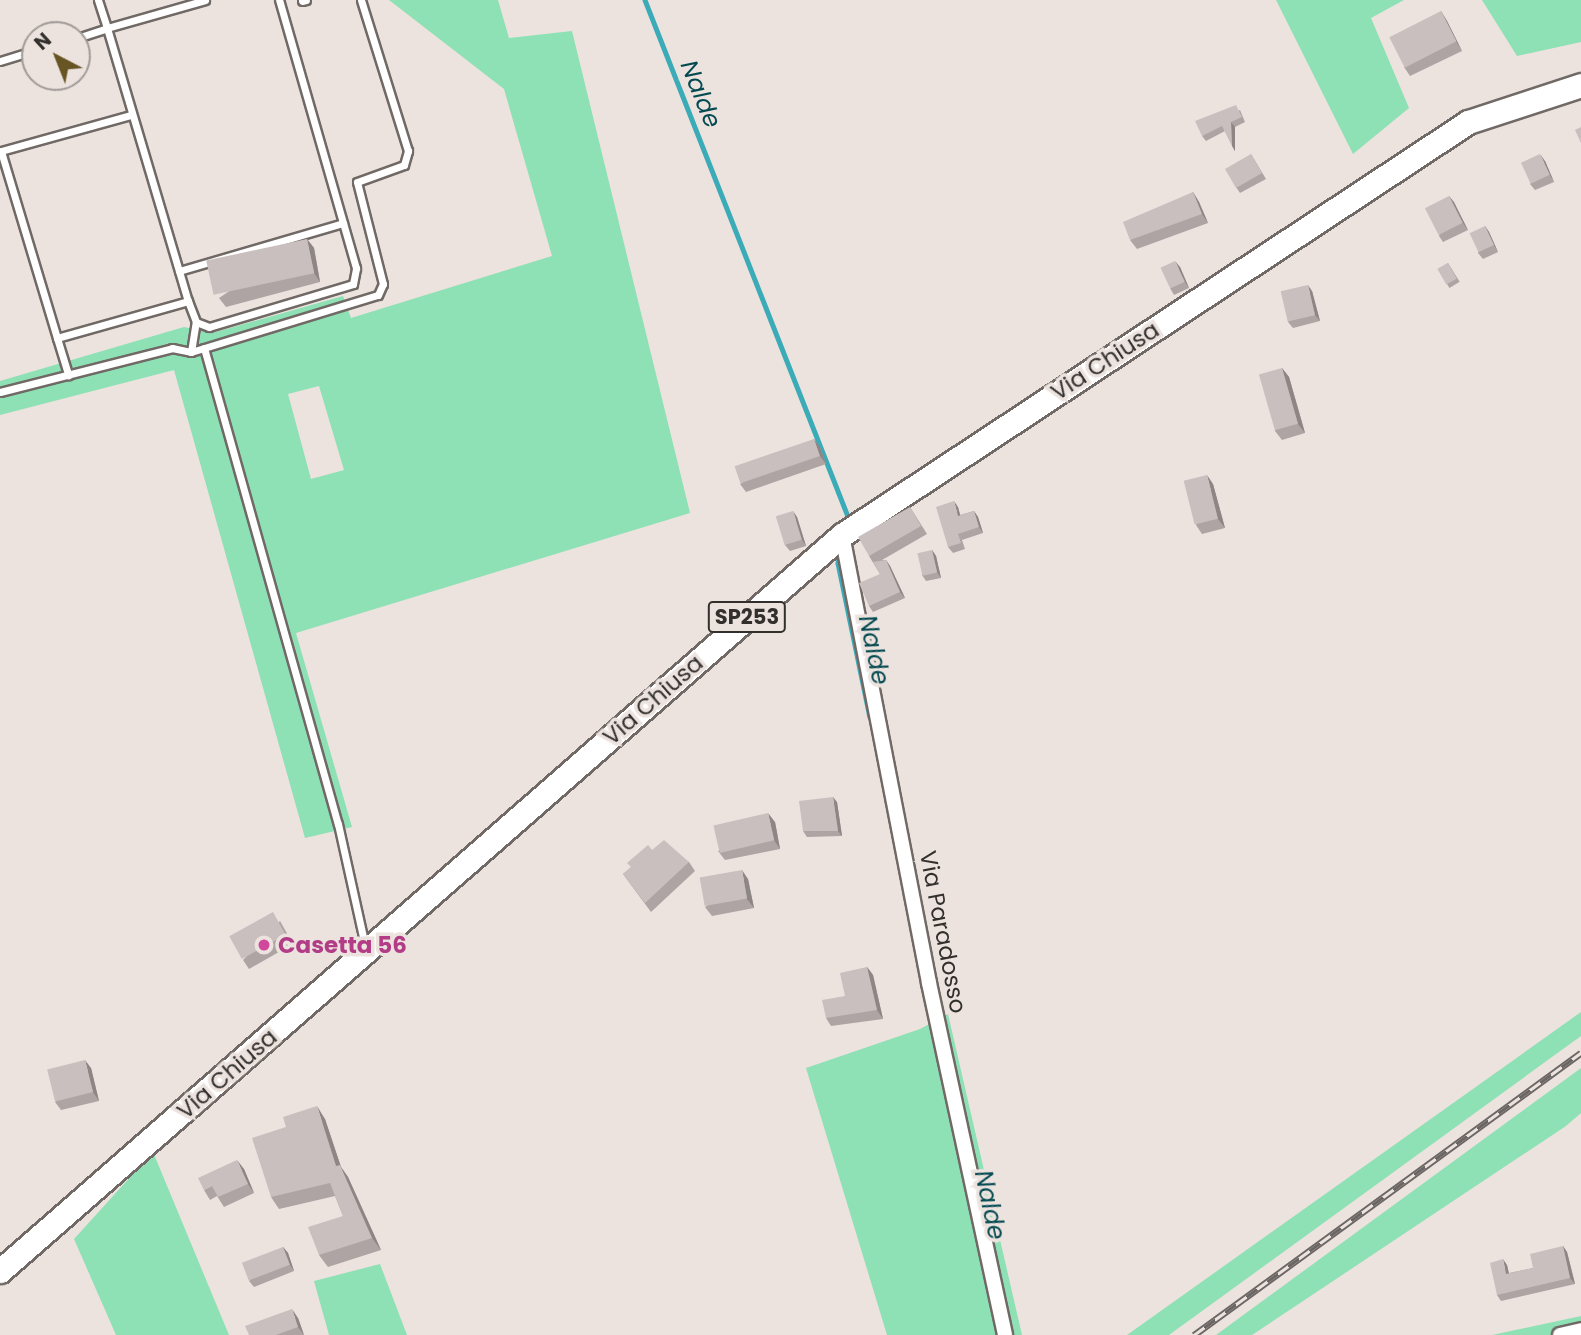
<!DOCTYPE html>
<html>
<head>
<meta charset="utf-8">
<style>
	body { margin:0 }
	#map { position:relative; width:1581px; height:1335px; overflow:hidden; background:#ece3df; font-family:Poppins,sans-serif }
	div>[style] { position:absolute }
	.green>* { inset:0; background:#8ee0b5 }
	.stream>* { height:4.5px; margin:-2.25px; padding:0 2.25px; transform-origin:2.25px; border-radius:2.25px; background:#3aabb7 }
	.roads { filter:drop-shadow(2px 0 #706965) drop-shadow(-2px 0 #706965) drop-shadow(0 2px #706965) drop-shadow(0 -2px #706965) }
	.service>* { height:7px; margin:-3.5px; padding:0 3.5px; transform-origin:3.5px; border-radius:3.5px; background:#fff }
	.minor>* { height:14px; margin:-7px; padding:0 7px; transform-origin:7px; border-radius:7px; background:#fff }
	.primary>* { height:23px; margin:-11.5px; padding:0 11.5px; transform-origin:11.5px; border-radius:11.5px; background:#fff }
	.rail>* { height:7px; margin-top:-3.5px; transform-origin:0; background:repeating-linear-gradient(90deg,#ece3df 0 13px,#6b6664 0 26px); box-sizing:border-box; border-block:2px solid #6b6664 }
	.wall>* { inset:0; background:#ada4a3; transform-origin:0 0 }
	.shaded-wall>* { inset:0; background:#8d8685 }
	.building>* { inset:0; background:#c9bfbe; transform-origin:0 0 }
	.dots>* { width:19px; height:19px; translate:-50% -50%; box-sizing:border-box; border:4px solid #ece3df; border-radius:50% }
	span { translate:-50% -50%; white-space:nowrap; text-align:center; line-height:1.15; -webkit-text-stroke:7px #ece3df; paint-order:stroke }
	.shield-label span { padding:2px 5px; background:#ece3df; border:2px solid; border-radius:5px; -webkit-text-stroke-width:0 }
	.shield-label { font-size:21px; color:#322f2d; font-weight:700 }
	.street-label { font-size:23px; color:#322f2d }
	.hotel-label { font-size:23px; color:#b23c85; font-weight:700 }
	.left { translate:0 -50%; text-align:left }
	.water-label { font-size:24px; color:#054a51; font-style:italic }
	.north { position:absolute; left:21px; top:21px; width:70px; height:70px; box-sizing:border-box; background:#ece3df; border:2px solid #a29b98; border-radius:50%; rotate:318deg; font-size:19px; font-weight:700; line-height:28px; text-align:center; color:#322f2d }
	.north::after { content:''; display:block; margin:auto; width:24px; height:32px; background:#675623; clip-path:polygon(50% 0,100% 100%,50% 72%,0 100%) }
</style>
</head>
<body>
<div id="map">
	<div class="green">
		<div style="clip-path:polygon(evenodd,389px 0,498px 0,509px 38px,572px 31px,690px 513px,296px 633px,352px 827px,305px 838px,174px 370px,0 415px,0 381px,184px 327px,212px 333px,343px 296px,351px 318px,552px 256px,504px 89px,389px 0,319px 386px,344px 470px,311px 479px,288px 394px,319px 386px)"></div>
		<div style="clip-path:polygon(1276px 0,1404px 0,1371px 18px,1409px 108px,1353px 154px)"></div>
		<div style="clip-path:polygon(1482px 0,1581px 0,1581px 42px,1517px 56px)"></div>
		<div style="clip-path:polygon(1581px 1012px,1581px 1036px,1169px 1335px,1127px 1335px)"></div>
		<div style="clip-path:polygon(948px 1014px,1022px 1335px,887px 1335px,806px 1068px,920px 1029px)"></div>
		<div style="clip-path:polygon(1581px 1068px,1581px 1113px,1566px 1126px,1252px 1335px,1216px 1335px)"></div>
		<div style="clip-path:polygon(153px 1152px,229px 1335px,116px 1335px,74px 1239px)"></div>
		<div style="clip-path:polygon(380px 1264px,407px 1335px,329px 1335px,314px 1281px)"></div>
		<div style="clip-path:polygon(1581px 1316px,1581px 1335px,1492px 1335px)"></div>
	</div>
	<div class="stream">
		<div style="left:645px;top:0;width:558px;rotate:68.54deg"></div>
		<div style="left:841px;top:552px;width:11px;rotate:105deg"></div>
		<div style="left:838px;top:563px;width:157px;rotate:78.3deg"></div>
	</div>
	<div class="roads">
		<div class="service">
			<div style="left:98px;top:0;width:29px;rotate:72deg"></div>
			<div style="left:107px;top:28px;width:102px;rotate:-15.9deg"></div>
			<div style="left:302px;top:1px;width:4px;rotate:-14deg"></div>
			<div style="left:77px;top:38px;width:32px;rotate:-18deg"></div>
			<div style="left:107px;top:28px;width:285px;rotate:73.5deg"></div>
			<div style="left:188px;top:301px;width:136px;rotate:164.2deg"></div>
			<div style="left:57px;top:338px;width:195px;rotate:-106.7deg"></div>
			<div style="left:1px;top:151px;width:135px;rotate:-15.5deg"></div>
			<div style="left:0;top:61px;width:37px;rotate:-17deg"></div>
			<div style="left:179px;top:271px;width:171px;rotate:-16.3deg"></div>
			<div style="left:188px;top:301px;width:22px;rotate:69deg"></div>
			<div style="left:196px;top:322px;width:14px;rotate:21deg"></div>
			<div style="left:209px;top:327px;width:150px;rotate:-16.6deg"></div>
			<div style="left:353px;top:284px;width:16px;rotate:-79deg"></div>
			<div style="left:356px;top:268px;width:279px;rotate:-106deg"></div>
			<div style="left:57px;top:338px;width:39px;rotate:73deg"></div>
			<div style="left:204px;top:348px;width:495px;rotate:74.3deg"></div>
			<div style="left:338px;top:824px;width:125px;rotate:77.5deg"></div>
			<div style="left:191px;top:352px;width:30px;rotate:-81deg"></div>
			<div style="left:0;top:392px;width:178px;rotate:-14.3deg"></div>
			<div style="left:172px;top:348px;width:19px;rotate:12deg"></div>
			<div style="left:191px;top:352px;width:195px;rotate:-17deg"></div>
			<div style="left:378px;top:295px;width:12px;rotate:-66deg"></div>
			<div style="left:383px;top:284px;width:105px;rotate:-104.3deg"></div>
			<div style="left:357px;top:182px;width:50px;rotate:-19.9deg"></div>
			<div style="left:404px;top:165px;width:15px;rotate:-74deg"></div>
			<div style="left:408px;top:151px;width:158px;rotate:-107.3deg"></div>
		</div>
		<div class="minor">
			<div style="left:842px;top:535px;width:456px;rotate:79deg"></div>
			<div style="left:929px;top:983px;width:360px;rotate:77.8deg"></div>
			<div style="left:1560px;top:1335px;width:22px;rotate:-13deg"></div>
		</div>
		<div class="primary">
			<div style="left:0;top:1271px;width:1118px;rotate:-41.16deg"></div>
			<div style="left:842px;top:535px;width:750px;rotate:-33.41deg"></div>
			<div style="left:1468px;top:122px;width:119px;rotate:-18.1deg"></div>
		</div>
	</div>
	<div class="rail">
		<div style="left:1194px;top:1335px;width:479px;rotate:-36.1deg"></div>
	</div>
	<div class="wall">
		<div style="clip-path:polygon(1441px 11px,1447px 21px,1462px 51px,1410px 76px,1404px 67px)"></div>
		<div style="clip-path:polygon(1240px 110px,1245px 122px,1235px 127px,1235px 151px,1225px 131px,1206px 141px,1202px 136px)"></div>
		<div style="clip-path:polygon(1251px 154px,1266px 179px,1240px 193px,1236px 187px)"></div>
		<div style="clip-path:polygon(1545px 161px,1554px 182px,1535px 190px,1530px 184px)"></div>
		<div style="clip-path:polygon(1193px 192px,1199px 202px,1208px 223px,1137px 249px,1130px 240px)"></div>
		<div style="clip-path:polygon(1449px 196px,1468px 230px,1443px 242px,1439px 236px)"></div>
		<div style="clip-path:polygon(1485px 226px,1489px 232px,1498px 252px,1483px 259px,1478px 253px)"></div>
		<div style="clip-path:polygon(307px 239px,314px 248px,320px 282px,226px 307px,219px 298px)"></div>
		<div style="left:1448px;top:263px;width:22px;height:12px;rotate:58deg"></div>
		<div style="clip-path:polygon(1180px 267px,1189px 288px,1174px 295px,1170px 288px)"></div>
		<div style="clip-path:polygon(1312px 291px,1320px 321px,1293px 328px,1288px 322px)"></div>
		<div style="clip-path:polygon(1282px 368px,1289px 377px,1305px 433px,1282px 440px,1275px 431px)"></div>
		<div style="clip-path:polygon(814px 439px,820px 447px,826px 464px,746px 492px,740px 484px)"></div>
		<div style="clip-path:polygon(1213px 484px,1225px 528px,1202px 534px,1196px 525px)"></div>
		<div style="clip-path:polygon(910px 507px,927px 534px,882px 560px,886px 560px,890px 566px,905px 598px,873px 612px,869px 606px,880px 574px,869px 556px)"></div>
		<div style="clip-path:polygon(958px 507px,960px 515px,974px 511px,978px 517px,983px 533px,962px 540px,965px 549px,953px 553px,948px 547px)"></div>
		<div style="clip-path:polygon(797px 517px,806px 546px,790px 551px,785px 545px)"></div>
		<div style="clip-path:polygon(932px 550px,936px 556px,941px 578px,926px 581px,922px 575px)"></div>
		<div style="clip-path:polygon(837px 802px,842px 836px,807px 837px,803px 831px)"></div>
		<div style="clip-path:polygon(775px 822px,780px 849px,725px 860px,718px 851px)"></div>
		<div style="clip-path:polygon(652px 850px,689px 862px,695px 871px,651px 912px,623px 874px)"></div>
		<div style="clip-path:polygon(748px 879px,754px 908px,712px 916px,705px 907px)"></div>
		<div style="clip-path:polygon(280px 921px,293px 944px,249px 969px,243px 960px)"></div>
		<div style="clip-path:polygon(867px 967px,873px 975px,883px 1019px,831px 1026px,826px 1018px,845px 996px)"></div>
		<div style="clip-path:polygon(91px 1068px,99px 1101px,61px 1110px,55px 1102px)"></div>
		<div style="clip-path:polygon(325px 1119px,341px 1167px,348px 1177px,381px 1250px,328px 1267px,319px 1255px,343px 1216px,335px 1196px,279px 1209px,271px 1197px)"></div>
		<div style="clip-path:polygon(244px 1169px,254px 1193px,224px 1207px,217px 1196px,210px 1200px,204px 1190px)"></div>
		<div style="clip-path:polygon(1563px 1246px,1567px 1252px,1575px 1284px,1501px 1301px,1497px 1295px,1507px 1265px,1509px 1273px,1533px 1268px)"></div>
		<div style="clip-path:polygon(283px 1247px,288px 1253px,294px 1271px,254px 1287px,249px 1281px)"></div>
		<div style="clip-path:polygon(298px 1318px,304px 1335px,249px 1335px)"></div>
	</div>
	<div class="shaded-wall">
		<div style="clip-path:polygon(1441px 11px,1447px 21px,1462px 51px,1456px 41px)"></div>
		<div style="clip-path:polygon(1231px 122px,1235px 127px,1235px 151px,1232px 146px)"></div>
		<div style="clip-path:polygon(1540px 154px,1545px 161px,1554px 182px,1550px 175px)"></div>
		<div style="clip-path:polygon(1193px 192px,1199px 202px,1208px 223px,1202px 214px)"></div>
		<div style="clip-path:polygon(1449px 196px,1454px 202px,1468px 230px,1463px 223px)"></div>
		<div style="clip-path:polygon(1485px 226px,1489px 232px,1498px 252px,1494px 245px)"></div>
		<div style="clip-path:polygon(307px 239px,314px 248px,320px 282px,314px 273px)"></div>
		<div style="clip-path:polygon(1175px 261px,1180px 267px,1189px 288px,1185px 282px)"></div>
		<div style="clip-path:polygon(1308px 285px,1312px 291px,1320px 321px,1315px 315px)"></div>
		<div style="clip-path:polygon(1282px 368px,1289px 377px,1305px 433px,1298px 424px)"></div>
		<div style="clip-path:polygon(814px 439px,820px 447px,826px 464px,820px 456px)"></div>
		<div style="clip-path:polygon(1207px 475px,1213px 484px,1225px 528px,1218px 519px)"></div>
		<div style="clip-path:polygon(954px 501px,958px 507px,962px 522px,958px 516px)"></div>
		<div style="clip-path:polygon(793px 511px,797px 517px,806px 546px,802px 540px)"></div>
		<div style="clip-path:polygon(974px 511px,978px 517px,983px 533px,979px 527px)"></div>
		<div style="clip-path:polygon(932px 550px,936px 556px,941px 578px,937px 572px)"></div>
		<div style="clip-path:polygon(886px 560px,890px 566px,905px 598px,900px 592px)"></div>
		<div style="clip-path:polygon(833px 797px,837px 802px,842px 836px,838px 831px)"></div>
		<div style="clip-path:polygon(768px 813px,775px 822px,780px 849px,774px 840px)"></div>
		<div style="clip-path:polygon(742px 870px,748px 879px,754px 908px,747px 899px)"></div>
		<div style="clip-path:polygon(867px 967px,873px 975px,883px 1019px,877px 1010px)"></div>
		<div style="clip-path:polygon(85px 1060px,91px 1068px,99px 1101px,93px 1092px)"></div>
		<div style="clip-path:polygon(317px 1106px,325px 1119px,341px 1167px,348px 1177px,381px 1250px,372px 1238px,336px 1166px)"></div>
		<div style="clip-path:polygon(237px 1160px,244px 1169px,254px 1193px,248px 1184px)"></div>
		<div style="clip-path:polygon(1563px 1246px,1567px 1252px,1575px 1284px,1570px 1278px)"></div>
		<div style="clip-path:polygon(283px 1247px,288px 1253px,294px 1271px,290px 1265px)"></div>
		<div style="clip-path:polygon(1503px 1259px,1507px 1265px,1510px 1280px,1506px 1274px)"></div>
		<div style="clip-path:polygon(292px 1309px,298px 1318px,304px 1335px,298px 1327px)"></div>
	</div>
	<div class="building">
		<div style="left:1441px;top:11px;width:34px;height:58px;rotate:63deg"></div>
		<div style="clip-path:polygon(1236px 105px,1242px 117px,1231px 122px,1232px 146px,1222px 126px,1202px 136px,1195px 121px)"></div>
		<div style="clip-path:polygon(1581px 127px,1581px 143px,1575px 130px)"></div>
		<div style="left:1251px;top:154px;width:22px;height:30px;rotate:60deg"></div>
		<div style="left:1540px;top:154px;width:23px;height:21px;rotate:65deg"></div>
		<div style="clip-path:polygon(1193px 192px,1202px 214px,1130px 240px,1123px 222px)"></div>
		<div style="left:1449px;top:196px;width:30px;height:27px;rotate:63deg"></div>
		<div style="left:1485px;top:226px;width:21px;height:17px;rotate:65deg"></div>
		<div style="left:307px;top:239px;width:35px;height:103px;rotate:78deg"></div>
		<div style="left:1175px;top:261px;width:23px;height:16px;rotate:65deg"></div>
		<div style="left:1448px;top:263px;width:18px;height:12px;rotate:61deg"></div>
		<div style="left:1308px;top:285px;width:31px;height:28px;rotate:77deg"></div>
		<div style="left:1282px;top:368px;width:58px;height:24px;rotate:74deg"></div>
		<div style="left:814px;top:439px;width:18px;height:84px;rotate:71deg"></div>
		<div style="left:1207px;top:475px;width:45px;height:24px;rotate:76deg"></div>
		<div style="clip-path:polygon(954px 501px,958px 516px,974px 511px,979px 527px,958px 534px,961px 543px,948px 547px,936px 507px)"></div>
		<div style="left:910px;top:507px;width:22px;height:60px;rotate:60deg"></div>
		<div style="left:793px;top:511px;width:30px;height:18px;rotate:73deg"></div>
		<div style="left:932px;top:550px;width:23px;height:15px;rotate:77deg"></div>
		<div style="clip-path:polygon(886px 560px,900px 592px,869px 606px,859px 583px,880px 574px,873px 562px)"></div>
		<div style="clip-path:polygon(833px 797px,838px 831px,803px 831px,799px 801px)"></div>
		<div style="left:768px;top:813px;width:28px;height:56px;rotate:77deg"></div>
		<div style="clip-path:polygon(664px 840px,689px 862px,645px 903px,623px 874px,631px 867px,627px 863px,648px 845px,652px 850px)"></div>
		<div style="left:742px;top:870px;width:29px;height:43px;rotate:80deg"></div>
		<div style="left:273px;top:912px;width:26px;height:50px;rotate:61deg"></div>
		<div style="clip-path:polygon(867px 967px,877px 1010px,826px 1018px,822px 1000px,845px 996px,840px 973px)"></div>
		<div style="left:85px;top:1060px;width:33px;height:39px;rotate:76deg"></div>
		<div style="clip-path:polygon(317px 1106px,336px 1166px,340px 1165px,372px 1238px,319px 1255px,308px 1227px,343px 1216px,330px 1183px,271px 1197px,252px 1138px,286px 1127px,283px 1117px)"></div>
		<div style="clip-path:polygon(237px 1160px,248px 1184px,218px 1197px,212px 1186px,204px 1190px,198px 1178px)"></div>
		<div style="clip-path:polygon(1563px 1246px,1570px 1278px,1497px 1295px,1490px 1263px,1503px 1259px,1506px 1274px,1533px 1268px,1530px 1254px)"></div>
		<div style="left:283px;top:1247px;width:19px;height:44px;rotate:69deg"></div>
		<div style="clip-path:polygon(292px 1309px,298px 1327px,276px 1335px,249px 1335px,245px 1326px)"></div>
	</div>
	<div class="dots">
		<div style="left:264px;top:945px;background:#d1479c"></div>
	</div>
	<div class="shield-label">
		<span style="left:747px;top:617px">SP253</span>
	</div>
	<div class="street-label">
		<span style="left:1105px;top:361px;rotate:-33deg">Via Chiusa</span>
		<span style="left:653px;top:700px;rotate:-41deg">Via Chiusa</span>
		<span style="left:943px;top:932px;rotate:79deg">Via Paradosso</span>
		<span style="left:227px;top:1074px;rotate:-41deg">Via Chiusa</span>
	</div>
	<div class="hotel-label">
		<span class="left" style="left:278px;top:945px">Casetta 56</span>
	</div>
	<div class="water-label">
		<span style="left:701px;top:94px;rotate:68deg">Nalde</span>
		<span style="left:874px;top:650px;rotate:78deg">Nalde</span>
		<span style="left:990px;top:1205px;rotate:78deg">Nalde</span>
	</div>
	<div class="north">N</div>
</div>
</body>
</html>
